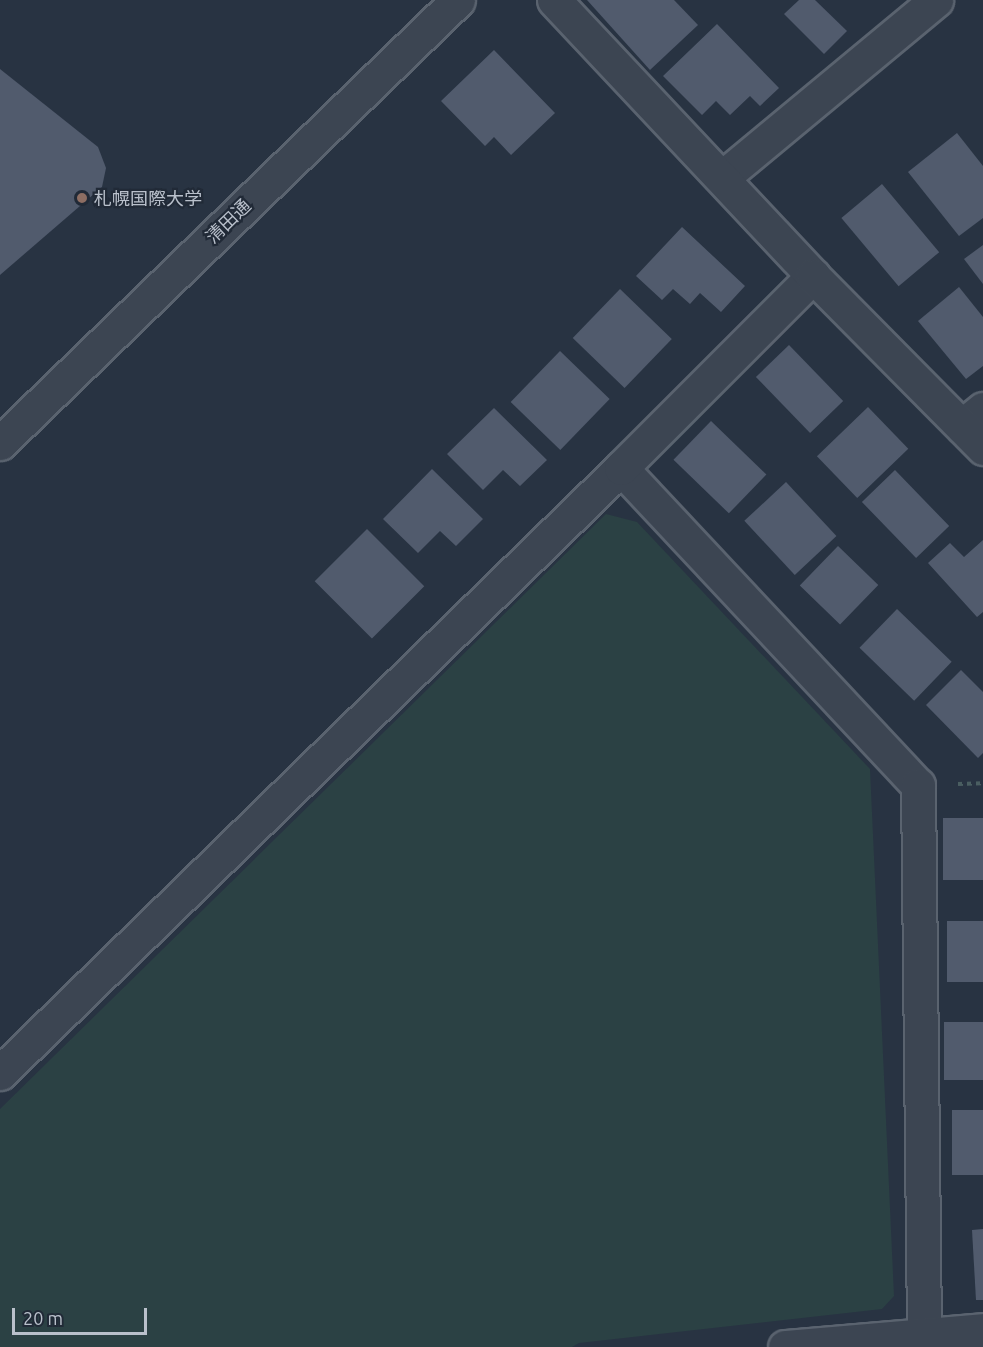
<!DOCTYPE html>
<html>
<head>
<meta charset="utf-8">
<style>
	body { margin:0 }
	#map { position:relative; width:983px; height:1347px; overflow:hidden; background:#283342; font-family:Ubuntu,"Noto Sans JP",sans-serif }
	div>[style] { position:absolute }
	.green>* { inset:0; background:#2b4144 }
	.building>* { inset:0; background:#515b6d; transform-origin:0 0 }
	.path>* { height:4px; margin-top:-2px; transform-origin:0; background:repeating-linear-gradient(90deg,#4a5e61 0 4.5px,transparent 0 9px) }
	.roads { filter:drop-shadow(2px 0 #5a636f) drop-shadow(-2px 0 #5a636f) drop-shadow(0 2px #5a636f) drop-shadow(0 -2px #5a636f) }
	.minor>* { height:33px; margin:-16.5px; padding:0 16.5px; transform-origin:16.5px; border-radius:16.5px; background:#3c4552 }
	.tertiary>* { height:33px; margin:-16.5px; padding:0 16.5px; transform-origin:16.5px; border-radius:16.5px; background:#3c4552 }
	.dots>* { width:16px; height:16px; translate:-50% -50%; box-sizing:border-box; border:3px solid #212a37; border-radius:50% }
	span { translate:-50% -50%; white-space:nowrap; text-align:center; line-height:1.15; -webkit-text-stroke:4.5px #212a37; paint-order:stroke }
	.poi-label { font-size:18px; color:#b9c0cb }
	.left { translate:0 -50%; text-align:left }
	.street-label { font-size:18px; color:#b9c0cb }
	.scale { position:absolute; left:12px; top:1308px; width:135px; height:27px; box-sizing:border-box; border:3px solid #b9c0cb; border-top:0; padding-left:8px; font-size:18px; line-height:21px; white-space:nowrap; color:#b9c0cb; -webkit-text-stroke:4px #212a37; paint-order:stroke }
</style>
</head>
<body>
<div id="map">
	<div class="green">
		<div style="clip-path:polygon(606px 514px,637px 522px,870px 769px,894px 1296px,882px 1309px,579px 1343px,572px 1347px,0 1347px,0 1109px)"></div>
	</div>
	<div class="building">
		<div style="clip-path:polygon(587px 0,674px 0,698px 25px,650px 70px)"></div>
		<div style="clip-path:polygon(799px 0,815px 0,847px 31px,824px 54px,784px 14px)"></div>
		<div style="clip-path:polygon(717px 24px,779px 88px,760px 106px,750px 96px,730px 115px,716px 101px,702px 115px,663px 76px)"></div>
		<div style="clip-path:polygon(494px 50px,555px 113px,511px 155px,494px 137px,485px 146px,441px 101px)"></div>
		<div style="clip-path:polygon(0 69px,98px 147px,106px 168px,102px 187px,0 275px)"></div>
		<div style="clip-path:polygon(957px 133px,983px 166px,983px 218px,959px 236px,908px 172px)"></div>
		<div style="left:882px;top:184px;width:89px;height:53px;rotate:50deg"></div>
		<div style="clip-path:polygon(682px 227px,745px 286px,721px 312px,700px 293px,690px 304px,673px 289px,662px 300px,636px 276px)"></div>
		<div style="clip-path:polygon(983px 245px,983px 284px,964px 259px)"></div>
		<div style="clip-path:polygon(959px 287px,983px 317px,983px 366px,966px 379px,918px 321px)"></div>
		<div style="left:620px;top:289px;width:72px;height:68px;rotate:44deg"></div>
		<div style="left:789px;top:345px;width:78px;height:46px;rotate:46deg"></div>
		<div style="left:560px;top:351px;width:69px;height:71px;rotate:44deg"></div>
		<div style="left:868px;top:407px;width:58px;height:71px;rotate:46deg"></div>
		<div style="clip-path:polygon(494px 408px,547px 460px,520px 486px,503px 470px,483px 490px,447px 454px)"></div>
		<div style="left:711px;top:421px;width:77px;height:54px;rotate:44deg"></div>
		<div style="clip-path:polygon(432px 469px,483px 519px,456px 546px,440px 531px,418px 553px,383px 519px)"></div>
		<div style="left:895px;top:470px;width:78px;height:46px;rotate:46deg"></div>
		<div style="left:786px;top:482px;width:74px;height:57px;rotate:47deg"></div>
		<div style="left:367px;top:529px;width:81px;height:74px;rotate:45deg"></div>
		<div style="clip-path:polygon(983px 540px,983px 612px,977px 617px,928px 563px,950px 543px,964px 557px)"></div>
		<div style="left:838px;top:546px;width:56px;height:55px;rotate:44deg"></div>
		<div style="left:897px;top:609px;width:76px;height:54px;rotate:44deg"></div>
		<div style="clip-path:polygon(961px 670px,983px 692px,983px 753px,978px 758px,926px 705px)"></div>
		<div style="left:983px;top:818px;width:62px;height:40px;rotate:90deg"></div>
		<div style="left:983px;top:921px;width:61px;height:36px;rotate:90deg"></div>
		<div style="left:983px;top:1022px;width:58px;height:39px;rotate:90deg"></div>
		<div style="left:983px;top:1110px;width:65px;height:31px;rotate:90deg"></div>
		<div style="clip-path:polygon(983px 1229px,983px 1300px,976px 1300px,972px 1230px)"></div>
	</div>
	<div class="path">
		<div style="left:958px;top:784px;width:25px;rotate:-2deg"></div>
	</div>
	<div class="roads">
		<div class="minor">
			<div style="left:723px;top:177px;width:277px;rotate:-39.7deg"></div>
			<div style="left:962px;top:426px;width:27px;rotate:-39deg"></div>
			<div style="left:621px;top:468px;width:434px;rotate:46.9deg"></div>
			<div style="left:918px;top:785px;width:548px;rotate:89.37deg"></div>
			<div style="left:0;top:1073px;width:867px;rotate:-44.25deg"></div>
			<div style="left:621px;top:468px;width:272px;rotate:-45deg"></div>
			<div style="left:785px;top:1347px;width:199px;rotate:-4.9deg"></div>
		</div>
		<div class="tertiary">
			<div style="left:554px;top:0;width:378px;rotate:46.8deg"></div>
			<div style="left:813px;top:276px;width:242px;rotate:45.3deg"></div>
			<div style="left:0;top:443px;width:637px;rotate:-44.05deg"></div>
		</div>
	</div>
	<div class="dots">
		<div style="left:82px;top:198px;background:#8d6e63"></div>
	</div>
	<div class="poi-label">
		<span class="left" style="left:94px;top:198px">札幌国際大学</span>
	</div>
	<div class="street-label">
		<span style="left:228px;top:221px;rotate:-44deg">清田通</span>
	</div>
	<div class="scale">20 m</div>
</div>
</body>
</html>
